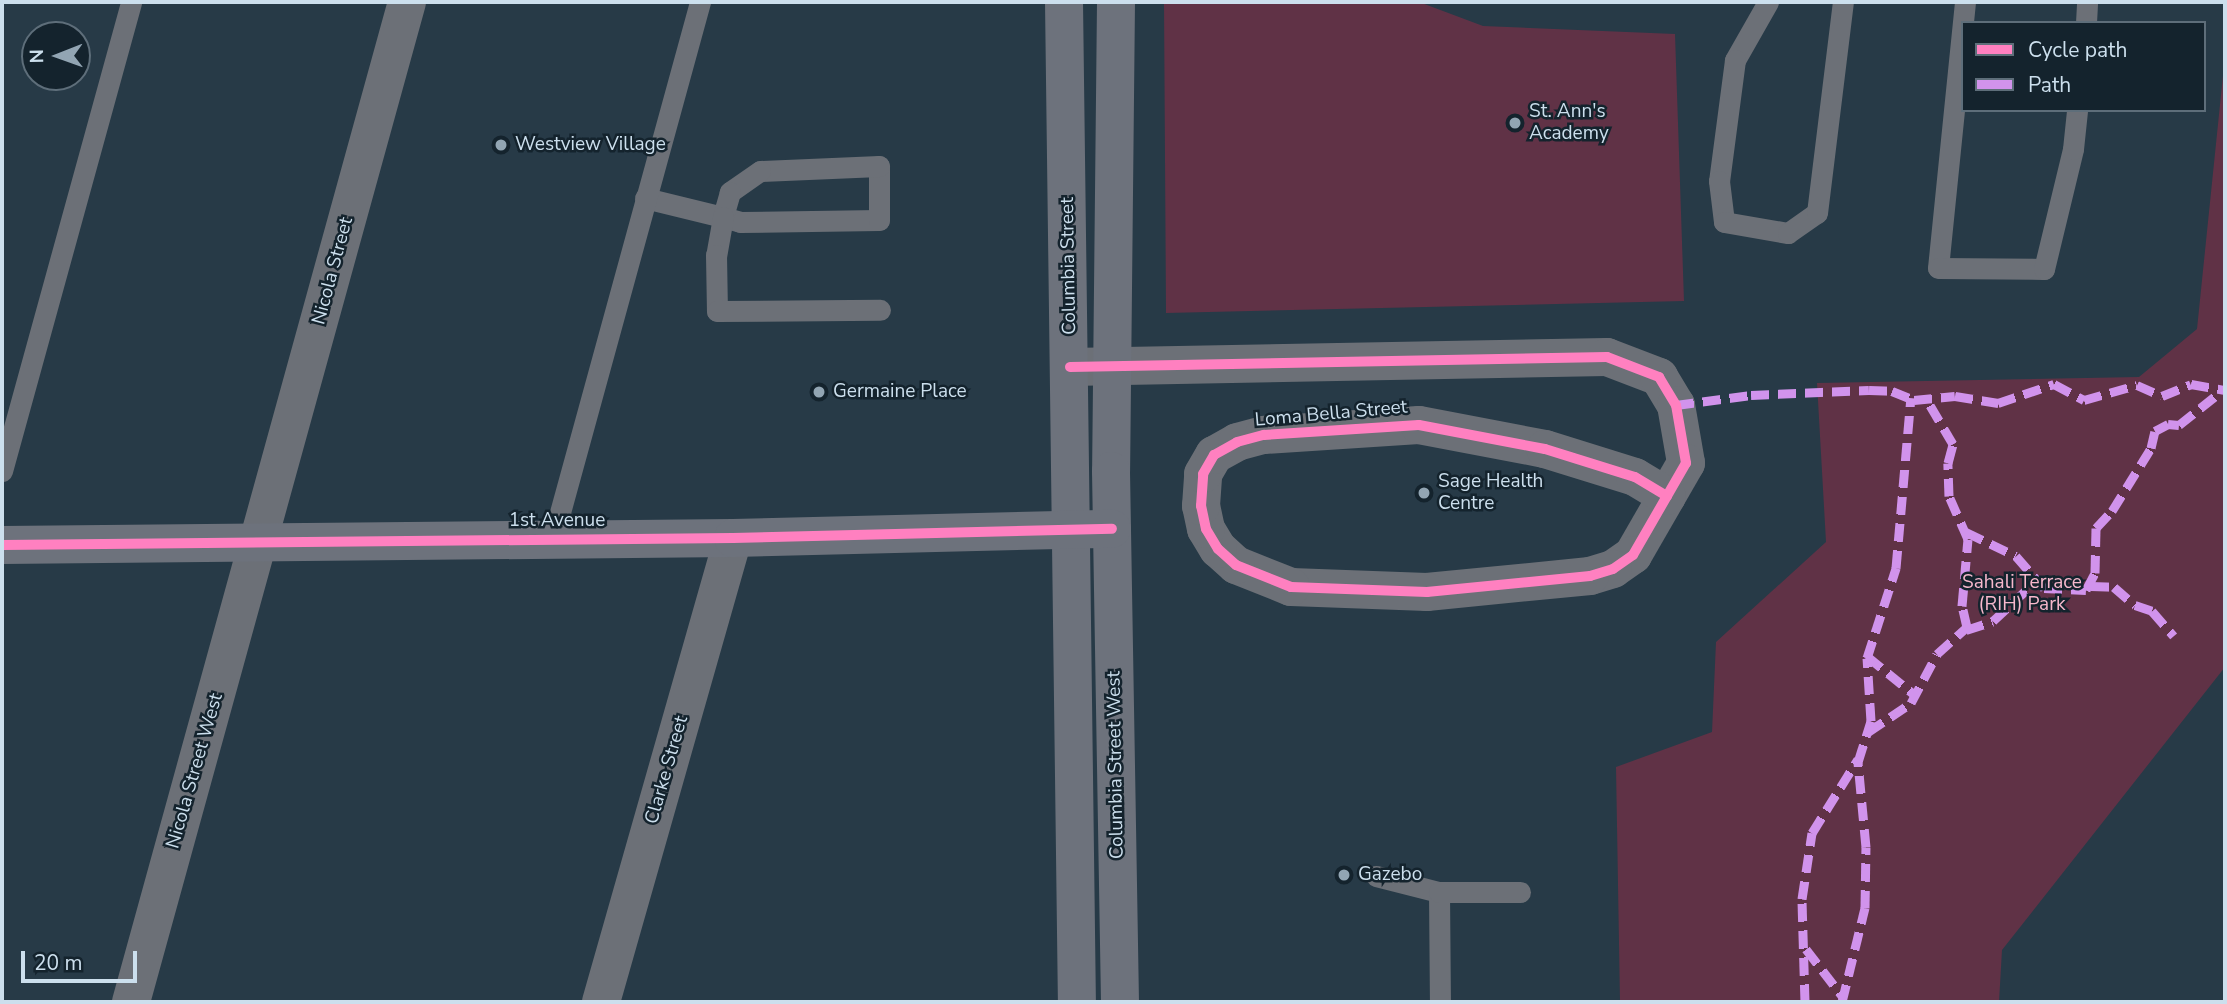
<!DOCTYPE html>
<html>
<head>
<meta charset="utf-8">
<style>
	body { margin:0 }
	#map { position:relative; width:2227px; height:1004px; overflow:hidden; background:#273a47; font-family:"Nunito Sans",sans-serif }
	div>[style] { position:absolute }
	.green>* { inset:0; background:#603246 }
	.lane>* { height:21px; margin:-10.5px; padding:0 10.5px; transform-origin:10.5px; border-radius:10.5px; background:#6c7077 }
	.street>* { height:38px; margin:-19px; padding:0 19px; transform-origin:19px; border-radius:19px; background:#6c7077 }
	.secondary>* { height:38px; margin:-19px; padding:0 19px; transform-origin:19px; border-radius:19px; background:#6d727c }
	.quiet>* { height:9px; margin-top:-4.5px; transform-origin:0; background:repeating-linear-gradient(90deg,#d193ec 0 18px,transparent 0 27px) }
	.cycleway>* { height:10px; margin:-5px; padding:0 5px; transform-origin:5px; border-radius:5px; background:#ff80c0 }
	.dots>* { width:19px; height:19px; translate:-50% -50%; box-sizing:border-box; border:4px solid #14232d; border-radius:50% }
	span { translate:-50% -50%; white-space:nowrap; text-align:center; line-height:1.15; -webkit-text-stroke:5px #14232d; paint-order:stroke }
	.poi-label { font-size:19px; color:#ccdfed }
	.left { translate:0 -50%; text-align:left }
	.street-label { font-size:19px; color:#ccdfed }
	.park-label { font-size:19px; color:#f7b8cc }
	.frame { position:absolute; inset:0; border:4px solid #ccdfed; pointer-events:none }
	.legend { position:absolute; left:1961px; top:21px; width:245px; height:91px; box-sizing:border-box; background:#14232d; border:2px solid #5e6e7a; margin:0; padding:9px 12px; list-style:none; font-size:21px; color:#ccdfed }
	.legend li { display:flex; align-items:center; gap:14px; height:35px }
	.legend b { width:35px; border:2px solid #5e6e7a }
	.north { position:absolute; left:21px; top:21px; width:70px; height:70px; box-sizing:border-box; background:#14232d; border:2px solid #5e6e7a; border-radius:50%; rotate:269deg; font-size:19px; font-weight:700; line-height:28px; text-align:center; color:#ccdfed }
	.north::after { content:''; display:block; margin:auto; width:24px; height:32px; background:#92a5b3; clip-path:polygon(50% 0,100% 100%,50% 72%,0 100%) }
	.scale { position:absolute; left:21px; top:951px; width:116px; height:32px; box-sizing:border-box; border:4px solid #ccdfed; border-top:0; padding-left:9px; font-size:21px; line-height:24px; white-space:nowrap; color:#ccdfed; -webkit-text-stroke:5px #14232d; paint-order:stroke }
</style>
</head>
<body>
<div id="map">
	<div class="green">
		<div style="clip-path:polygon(1164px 2px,1419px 2px,1483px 26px,1675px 34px,1684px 301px,1166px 313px)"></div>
		<div style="clip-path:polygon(2225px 56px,2225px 667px,2002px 950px,1999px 1002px,1620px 1002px,1616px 767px,1712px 732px,1716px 642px,1826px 542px,1817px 383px,2139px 377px,2197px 329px)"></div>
	</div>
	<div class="lane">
		<div style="left:1768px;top:2px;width:67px;rotate:119.6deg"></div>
		<div style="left:1735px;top:60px;width:122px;rotate:97.5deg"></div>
		<div style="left:1719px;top:181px;width:41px;rotate:83deg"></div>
		<div style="left:1724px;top:222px;width:65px;rotate:9.8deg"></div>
		<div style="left:1788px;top:233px;width:35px;rotate:-35deg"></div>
		<div style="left:1817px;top:213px;width:213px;rotate:-83deg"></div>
		<div style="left:1965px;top:2px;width:267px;rotate:95.8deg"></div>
		<div style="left:1938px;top:268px;width:106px;rotate:0.5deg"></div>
		<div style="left:2044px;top:269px;width:123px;rotate:-76.4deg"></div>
		<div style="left:2073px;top:149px;width:39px;rotate:-84deg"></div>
		<div style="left:2086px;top:23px;width:21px;rotate:-87deg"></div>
		<div style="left:645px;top:198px;width:80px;rotate:13.7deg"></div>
		<div style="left:723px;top:217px;width:18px;rotate:16deg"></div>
		<div style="left:740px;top:222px;width:139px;rotate:-0.8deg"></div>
		<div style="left:879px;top:220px;width:54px;rotate:-90deg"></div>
		<div style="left:879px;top:166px;width:119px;rotate:177.6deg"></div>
		<div style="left:760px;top:171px;width:37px;rotate:145deg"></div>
		<div style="left:730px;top:192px;width:26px;rotate:106deg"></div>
		<div style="left:723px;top:217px;width:39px;rotate:100deg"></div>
		<div style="left:716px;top:255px;width:56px;rotate:89deg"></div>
		<div style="left:717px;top:311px;width:163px;rotate:-0.4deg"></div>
		<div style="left:2px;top:471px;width:486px;rotate:-74.6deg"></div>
		<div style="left:553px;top:538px;width:556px;rotate:-74.66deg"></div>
		<div style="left:1376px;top:876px;width:65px;rotate:14.3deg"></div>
		<div style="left:1439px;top:892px;width:110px;rotate:89.5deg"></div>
		<div style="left:1439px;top:892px;width:81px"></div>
	</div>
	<div class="street">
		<div style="left:1070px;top:367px;width:537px;rotate:-1.07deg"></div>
		<div style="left:1607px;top:357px;width:56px;rotate:21deg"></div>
		<div style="left:1659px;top:377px;width:33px;rotate:59deg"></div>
		<div style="left:1676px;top:405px;width:59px;rotate:80.2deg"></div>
		<div style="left:1686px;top:463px;width:38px;rotate:120deg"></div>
		<div style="left:1667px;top:496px;width:68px;rotate:120deg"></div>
		<div style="left:1633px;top:555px;width:24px;rotate:145deg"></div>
		<div style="left:1613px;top:569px;width:24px;rotate:163deg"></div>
		<div style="left:1590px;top:576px;width:164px;rotate:174.4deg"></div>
		<div style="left:1427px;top:592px;width:136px;rotate:-177.9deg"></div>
		<div style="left:1291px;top:587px;width:59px;rotate:-158.2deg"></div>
		<div style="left:1236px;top:565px;width:24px;rotate:-138deg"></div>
		<div style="left:1218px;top:549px;width:23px;rotate:-121deg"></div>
		<div style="left:1206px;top:529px;width:24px;rotate:-102deg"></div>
		<div style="left:1201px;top:506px;width:32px;rotate:-86deg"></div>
		<div style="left:1203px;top:474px;width:22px;rotate:-60deg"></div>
		<div style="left:1214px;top:455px;width:26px;rotate:-29deg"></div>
		<div style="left:1237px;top:442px;width:28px;rotate:-15deg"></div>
		<div style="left:1264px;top:435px;width:155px;rotate:-3.7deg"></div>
		<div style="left:1419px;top:425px;width:128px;rotate:10.8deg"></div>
		<div style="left:1545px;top:449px;width:94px;rotate:17.3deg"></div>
		<div style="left:1635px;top:477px;width:37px;rotate:31deg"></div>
		<div style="left:131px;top:1002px;width:1037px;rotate:-74.57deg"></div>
		<div style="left:601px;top:1002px;width:482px;rotate:-74.1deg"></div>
	</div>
	<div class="secondary">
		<div style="left:1064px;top:2px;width:1000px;rotate:89.26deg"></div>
		<div style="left:1116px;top:2px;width:469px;rotate:90.6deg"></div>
		<div style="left:1111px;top:471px;width:531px;rotate:89.03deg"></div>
		<div style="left:2px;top:545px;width:731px;rotate:-0.55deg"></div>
		<div style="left:733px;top:538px;width:379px;rotate:-1.4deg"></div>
	</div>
	<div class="quiet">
		<div style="left:1676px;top:405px;width:76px;rotate:-7.6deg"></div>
		<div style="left:1751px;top:395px;width:118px;rotate:-2.4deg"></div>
		<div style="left:1869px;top:390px;width:23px;rotate:2deg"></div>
		<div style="left:1892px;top:391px;width:24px;rotate:22deg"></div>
		<div style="left:1914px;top:400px;width:41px;rotate:-5.6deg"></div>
		<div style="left:1955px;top:396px;width:44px;rotate:9.2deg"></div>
		<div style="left:1998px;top:403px;width:59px;rotate:-18.7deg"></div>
		<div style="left:2054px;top:384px;width:34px;rotate:28deg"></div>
		<div style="left:2084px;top:400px;width:55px;rotate:-15.8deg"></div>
		<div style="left:2137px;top:385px;width:27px;rotate:24deg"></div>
		<div style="left:2162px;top:396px;width:31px;rotate:-22deg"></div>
		<div style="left:2191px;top:384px;width:35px;rotate:10deg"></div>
		<div style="left:1966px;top:532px;width:55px;rotate:25.6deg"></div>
		<div style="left:2016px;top:556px;width:43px;rotate:48.8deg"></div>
		<div style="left:2044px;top:588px;width:42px;rotate:2.7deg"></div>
		<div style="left:2086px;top:590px;width:19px;rotate:-62deg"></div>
		<div style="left:2095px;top:573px;width:45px;rotate:-88.7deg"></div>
		<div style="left:2096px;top:528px;width:23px;rotate:-47deg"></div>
		<div style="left:2112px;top:511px;width:74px;rotate:-58.2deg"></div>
		<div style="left:2151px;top:448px;width:17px;rotate:-77deg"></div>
		<div style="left:2155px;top:431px;width:15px;rotate:-28deg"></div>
		<div style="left:2168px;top:424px;width:11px;rotate:5deg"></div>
		<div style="left:2179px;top:425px;width:56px;rotate:-38.5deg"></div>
		<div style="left:2091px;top:586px;width:23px;rotate:2deg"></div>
		<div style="left:2114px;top:587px;width:28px;rotate:41deg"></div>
		<div style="left:2135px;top:605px;width:18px;rotate:19deg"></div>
		<div style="left:2152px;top:611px;width:33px;rotate:49deg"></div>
		<div style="left:1966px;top:630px;width:28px;rotate:-18deg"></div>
		<div style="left:1993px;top:621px;width:59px;rotate:-42.9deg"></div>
		<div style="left:1867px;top:656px;width:63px;rotate:39.2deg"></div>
		<div style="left:1868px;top:732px;width:52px;rotate:-34deg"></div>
		<div style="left:1911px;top:703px;width:55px;rotate:-62deg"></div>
		<div style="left:1937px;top:654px;width:40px;rotate:-42deg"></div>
		<div style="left:1967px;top:627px;width:22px;rotate:-103deg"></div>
		<div style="left:1962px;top:606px;width:67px;rotate:-84.9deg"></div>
		<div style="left:1968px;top:539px;width:47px;rotate:-113.8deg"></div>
		<div style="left:1949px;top:496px;width:33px;rotate:-92deg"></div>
		<div style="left:1948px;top:463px;width:20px;rotate:-75deg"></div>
		<div style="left:1953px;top:444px;width:51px;rotate:-120.6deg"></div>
		<div style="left:1806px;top:949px;width:61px;rotate:52.4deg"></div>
		<div style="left:1805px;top:1002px;width:103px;rotate:-91.7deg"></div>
		<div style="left:1802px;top:899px;width:67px;rotate:-81.4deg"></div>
		<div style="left:1812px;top:833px;width:87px;rotate:-58.1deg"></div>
		<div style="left:1842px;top:1002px;width:97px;rotate:-76.3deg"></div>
		<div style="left:1865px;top:908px;width:61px;rotate:-89.1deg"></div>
		<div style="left:1866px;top:847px;width:85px;rotate:-95.4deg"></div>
		<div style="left:1858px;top:762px;width:43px;rotate:-72.4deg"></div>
		<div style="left:1871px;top:721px;width:63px;rotate:-93.6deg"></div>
		<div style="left:1867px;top:658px;width:95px;rotate:-72.1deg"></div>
		<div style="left:1896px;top:568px;width:171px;rotate:-85deg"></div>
	</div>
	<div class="cycleway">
		<div style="left:1070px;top:367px;width:537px;rotate:-1.07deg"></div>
		<div style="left:1607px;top:357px;width:56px;rotate:21deg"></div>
		<div style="left:1659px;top:377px;width:33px;rotate:59deg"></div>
		<div style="left:1676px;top:405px;width:59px;rotate:80.2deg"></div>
		<div style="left:1686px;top:463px;width:38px;rotate:120deg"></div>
		<div style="left:1667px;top:496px;width:68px;rotate:120deg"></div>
		<div style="left:1633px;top:555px;width:24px;rotate:145deg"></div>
		<div style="left:1613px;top:569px;width:24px;rotate:163deg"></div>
		<div style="left:1590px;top:576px;width:164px;rotate:174.4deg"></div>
		<div style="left:1427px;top:592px;width:136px;rotate:-177.9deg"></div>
		<div style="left:1291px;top:587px;width:59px;rotate:-158.2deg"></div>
		<div style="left:1236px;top:565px;width:24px;rotate:-138deg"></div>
		<div style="left:1218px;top:549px;width:23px;rotate:-121deg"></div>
		<div style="left:1206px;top:529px;width:24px;rotate:-102deg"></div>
		<div style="left:1201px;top:506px;width:32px;rotate:-86deg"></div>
		<div style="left:1203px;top:474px;width:22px;rotate:-60deg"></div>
		<div style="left:1214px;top:455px;width:26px;rotate:-29deg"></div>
		<div style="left:1237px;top:442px;width:28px;rotate:-15deg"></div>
		<div style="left:1264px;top:435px;width:155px;rotate:-3.7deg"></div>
		<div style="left:1419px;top:425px;width:128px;rotate:10.8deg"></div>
		<div style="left:1545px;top:449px;width:94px;rotate:17.3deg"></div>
		<div style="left:1635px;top:477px;width:37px;rotate:31deg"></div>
		<div style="left:2px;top:545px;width:731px;rotate:-0.55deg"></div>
		<div style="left:733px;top:538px;width:379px;rotate:-1.4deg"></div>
	</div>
	<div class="dots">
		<div style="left:1515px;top:123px;background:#92a5b3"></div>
		<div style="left:501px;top:145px;background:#92a5b3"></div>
		<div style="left:819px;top:392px;background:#92a5b3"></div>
		<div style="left:1424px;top:493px;background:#92a5b3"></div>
		<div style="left:1344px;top:875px;background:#92a5b3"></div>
	</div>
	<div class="poi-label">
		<span class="left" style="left:1529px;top:123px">St. Ann's<br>Academy</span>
		<span class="left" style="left:515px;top:145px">Westview Village</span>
		<span class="left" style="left:833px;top:392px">Germaine Place</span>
		<span class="left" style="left:1438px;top:493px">Sage Health<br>Centre</span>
		<span class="left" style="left:1358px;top:875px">Gazebo</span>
	</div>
	<div class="street-label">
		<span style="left:1069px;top:266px;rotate:-91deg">Columbia Street</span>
		<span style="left:333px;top:271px;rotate:-75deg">Nicola Street</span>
		<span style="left:1331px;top:414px;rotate:-5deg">Loma Bella Street</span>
		<span style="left:557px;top:521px">1st Avenue</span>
		<span style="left:1116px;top:765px;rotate:-91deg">Columbia Street West</span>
		<span style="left:667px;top:770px;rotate:-74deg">Clarke Street</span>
		<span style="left:195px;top:771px;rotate:-74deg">Nicola Street West</span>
	</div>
	<div class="park-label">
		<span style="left:2022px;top:594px">Sahali Terrace<br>(RIH) Park</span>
	</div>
	<div class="frame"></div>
	<ul class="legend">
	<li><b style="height:9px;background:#ff80c0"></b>Cycle path</li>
	<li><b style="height:9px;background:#d193ec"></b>Path</li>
	</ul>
	<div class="north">N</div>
	<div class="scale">20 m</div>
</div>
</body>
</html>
